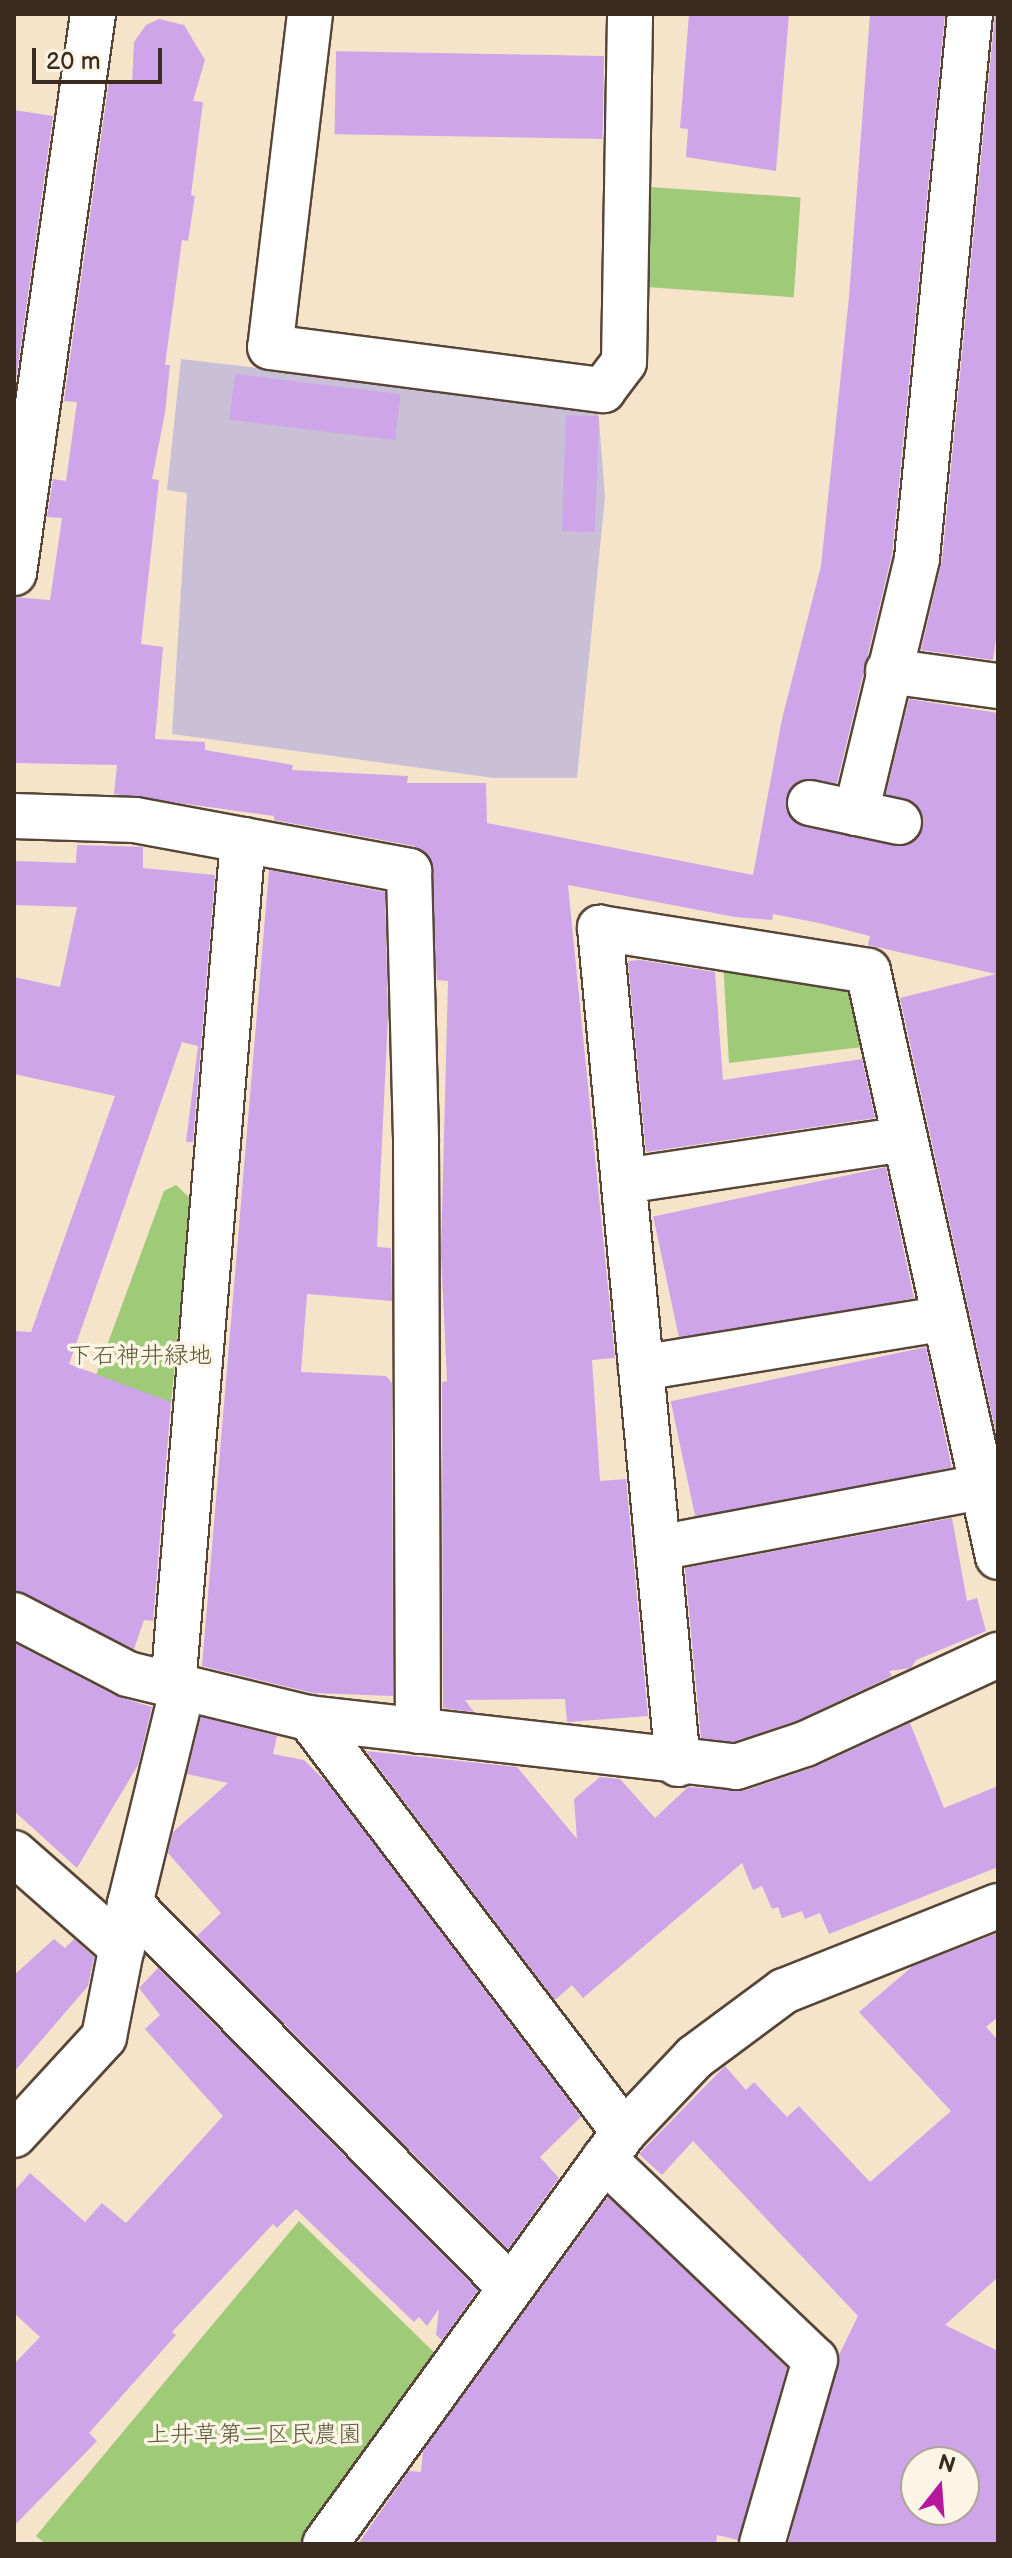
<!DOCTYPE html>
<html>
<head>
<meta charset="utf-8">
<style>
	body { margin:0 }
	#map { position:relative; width:1012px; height:2558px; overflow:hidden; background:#f6e4ca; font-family:"Balsamiq Sans","Klee One",sans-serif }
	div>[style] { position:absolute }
	.industrial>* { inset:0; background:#c9bfd7 }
	.green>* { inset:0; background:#9fca77; transform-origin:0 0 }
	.building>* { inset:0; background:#cea5e9; transform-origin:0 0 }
	.roads { filter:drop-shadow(2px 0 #574638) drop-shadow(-2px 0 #574638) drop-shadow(0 2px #574638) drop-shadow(0 -2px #574638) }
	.minor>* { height:44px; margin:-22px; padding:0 22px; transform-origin:22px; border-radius:22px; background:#fff }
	span { translate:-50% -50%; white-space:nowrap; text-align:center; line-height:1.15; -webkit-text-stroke:7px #fcf5e5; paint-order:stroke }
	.park-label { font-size:24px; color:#595a39 }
	.frame { position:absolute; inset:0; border:16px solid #3b2a1e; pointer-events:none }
	.north { position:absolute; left:900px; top:2446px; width:80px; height:80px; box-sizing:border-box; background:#fcf5e5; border:2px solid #afa495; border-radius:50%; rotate:17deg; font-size:22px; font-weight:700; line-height:32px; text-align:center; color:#3b2a1e }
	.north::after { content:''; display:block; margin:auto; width:28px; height:36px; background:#b5179e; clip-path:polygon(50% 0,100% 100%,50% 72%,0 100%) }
	.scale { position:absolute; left:32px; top:48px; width:130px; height:36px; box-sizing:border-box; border:4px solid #3b2a1e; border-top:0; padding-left:10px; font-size:24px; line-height:28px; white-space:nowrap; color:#3b2a1e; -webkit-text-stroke:6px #fcf5e5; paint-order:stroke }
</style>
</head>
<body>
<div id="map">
	<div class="industrial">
		<div style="clip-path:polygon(181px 359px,598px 407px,605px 497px,577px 778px,494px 778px,172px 734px,187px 493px,167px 490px)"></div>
	</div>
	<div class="green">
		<div style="left:650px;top:187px;width:151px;height:100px;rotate:4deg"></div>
		<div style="clip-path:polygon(723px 961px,859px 980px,871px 1046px,729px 1063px)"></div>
		<div style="clip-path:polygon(176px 1185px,191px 1199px,171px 1403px,95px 1378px,164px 1191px)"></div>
		<div style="clip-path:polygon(299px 2221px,440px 2358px,303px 2544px,46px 2544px,36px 2536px)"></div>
	</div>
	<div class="building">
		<div style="clip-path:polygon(689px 14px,789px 14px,776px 171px,686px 157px,688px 129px,680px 128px)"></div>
		<div style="clip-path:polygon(870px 14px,945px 14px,892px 554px,837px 783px,802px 780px,786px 797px,786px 810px,805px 827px,907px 845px,923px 828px,922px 814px,915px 803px,886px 794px,909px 699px,998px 713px,998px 1442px,900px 998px,996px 974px,868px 945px,870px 936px,819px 923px,773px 914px,772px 920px,735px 917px,568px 885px,615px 1358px,592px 1360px,600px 1481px,626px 1479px,648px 1716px,567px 1722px,565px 1699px,465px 1700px,474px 1712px,443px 1708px,442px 1382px,447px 1381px,441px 1252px,448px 981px,437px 980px,431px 860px,414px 846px,274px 820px,274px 816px,114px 794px,117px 765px,14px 763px,14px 597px,50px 600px,62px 518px,47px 517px,53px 479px,66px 481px,77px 402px,64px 401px,109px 81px,132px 84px,134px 42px,146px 25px,159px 19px,184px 25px,205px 60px,193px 101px,203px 102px,191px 195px,195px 196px,188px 241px,182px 240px,165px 365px,170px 365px,165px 413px,152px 479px,159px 480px,141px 644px,163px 647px,155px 739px,205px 742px,205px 750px,293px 765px,292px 770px,408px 776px,407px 783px,486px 783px,487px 823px,753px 875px,782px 719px,821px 566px,849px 297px)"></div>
		<div style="clip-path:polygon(995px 14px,998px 14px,998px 624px,993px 660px,921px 650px,942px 561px)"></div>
		<div style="left:604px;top:56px;width:83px;height:268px;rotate:91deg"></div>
		<div style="clip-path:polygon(14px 110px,53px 116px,14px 394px)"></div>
		<div style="left:235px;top:374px;width:167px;height:46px;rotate:7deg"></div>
		<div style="left:566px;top:415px;width:33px;height:116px;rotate:2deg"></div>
		<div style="clip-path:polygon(77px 845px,143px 847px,143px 868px,215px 875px,193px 1142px,186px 1142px,198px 1046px,182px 1042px,69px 1364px,171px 1402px,153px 1621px,144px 1620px,134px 1649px,14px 1590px,14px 1331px,31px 1332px,115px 1096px,14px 1074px,14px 977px,60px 987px,77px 907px,14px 905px,14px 861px,76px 863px)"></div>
		<div style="clip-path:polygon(269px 870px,385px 892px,388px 1017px,377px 1247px,391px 1248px,392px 1301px,307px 1294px,301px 1372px,386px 1376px,392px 1383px,393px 1696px,313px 1693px,202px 1666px)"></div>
		<div style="clip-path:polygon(640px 960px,715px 972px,723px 1080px,862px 1059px,875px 1118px,646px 1152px,628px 961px)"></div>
		<div style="left:886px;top:1167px;width:134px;height:238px;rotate:78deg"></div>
		<div style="left:926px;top:1347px;width:123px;height:261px;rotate:78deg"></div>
		<div style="clip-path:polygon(952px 1518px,967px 1601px,977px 1598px,986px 1631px,916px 1660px,911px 1668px,889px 1671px,892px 1676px,796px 1721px,733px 1742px,701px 1738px,685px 1568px)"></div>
		<div style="clip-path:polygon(14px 1643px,116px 1696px,152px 1707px,138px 1765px,77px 1868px,14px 1811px)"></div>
		<div style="clip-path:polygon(201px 1717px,277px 1736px,273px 1754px,304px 1760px,328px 1784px,581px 2117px,540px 2157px,559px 2178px,508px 2249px,197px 1936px,221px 1913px,168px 1853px,173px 1832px,228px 1783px,187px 1774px)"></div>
		<div style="clip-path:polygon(910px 1723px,944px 1808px,998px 1786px,998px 1867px,829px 1934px,820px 1913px,805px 1919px,802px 1911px,782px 1918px,778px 1907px,772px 1909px,762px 1886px,753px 1890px,742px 1863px,583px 1998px,572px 1985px,555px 2000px,366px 1751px,517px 1767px,577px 1839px,574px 1799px,600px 1777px,620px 1779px,655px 1818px,688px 1787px,744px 1791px,815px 1767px)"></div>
		<div style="clip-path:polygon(evenodd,998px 1933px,998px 2017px,986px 2027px,998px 2040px,998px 2277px,945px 2325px,998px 2351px,998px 2544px,788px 2544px,839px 2355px,858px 2316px,693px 2141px,662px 2175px,639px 2154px,725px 2066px,746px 2090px,754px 2082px,787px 2117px,799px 2106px,870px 2182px,951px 2111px,859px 2012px,913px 1966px,998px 1933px,916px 2462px,964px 2462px,964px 2510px,916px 2510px,916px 2462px)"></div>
		<div style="clip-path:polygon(54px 1939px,65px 1948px,74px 1939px,94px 1957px,88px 1986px,14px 2072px,14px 1975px)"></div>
		<div style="clip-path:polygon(158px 1968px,478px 2290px,442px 2340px,436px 2335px,439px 2309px,427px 2326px,419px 2317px,414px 2322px,296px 2209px,277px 2228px,273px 2224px,172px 2332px,176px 2335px,89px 2433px,97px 2441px,14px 2526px,14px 2364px,40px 2337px,14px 2313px,14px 2191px,30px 2173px,85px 2222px,102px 2203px,126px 2223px,223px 2116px,145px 2029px,160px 2015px,139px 1988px)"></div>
		<div style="clip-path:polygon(608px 2197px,787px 2368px,738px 2540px,717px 2535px,716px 2544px,358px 2544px,409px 2471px,421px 2472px,423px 2451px)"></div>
	</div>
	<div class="roads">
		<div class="minor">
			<div style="left:310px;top:14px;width:335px;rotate:96.8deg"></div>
			<div style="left:270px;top:347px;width:336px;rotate:7.4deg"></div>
			<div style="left:603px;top:390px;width:35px;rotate:-53deg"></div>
			<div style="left:624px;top:362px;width:348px;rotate:-89deg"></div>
			<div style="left:14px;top:573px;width:565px;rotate:-81.96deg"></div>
			<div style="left:888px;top:671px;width:111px;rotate:7.8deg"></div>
			<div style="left:810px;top:803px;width:91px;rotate:12.1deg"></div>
			<div style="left:856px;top:813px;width:262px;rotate:-76.5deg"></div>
			<div style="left:917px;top:558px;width:547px;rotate:-84.44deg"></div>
			<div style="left:14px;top:816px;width:121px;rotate:1.9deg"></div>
			<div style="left:135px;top:820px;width:279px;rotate:10.5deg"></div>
			<div style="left:409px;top:871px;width:271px;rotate:88.5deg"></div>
			<div style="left:416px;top:1142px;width:589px;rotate:89.81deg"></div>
			<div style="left:624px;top:1181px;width:284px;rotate:-8.5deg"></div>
			<div style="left:641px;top:1368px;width:308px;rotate:-9.3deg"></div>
			<div style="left:658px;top:1548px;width:330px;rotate:-10.7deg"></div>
			<div style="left:14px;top:1615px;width:128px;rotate:27.4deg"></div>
			<div style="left:128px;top:1674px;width:186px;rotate:13.7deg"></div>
			<div style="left:309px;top:1718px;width:430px;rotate:6.5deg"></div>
			<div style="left:736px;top:1767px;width:73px;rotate:-18.4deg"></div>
			<div style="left:805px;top:1744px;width:213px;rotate:-24.8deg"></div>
			<div style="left:173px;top:1687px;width:850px;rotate:-85.28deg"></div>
			<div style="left:309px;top:1718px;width:520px;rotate:52.73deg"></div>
			<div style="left:678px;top:1764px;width:840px;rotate:-95.33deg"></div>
			<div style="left:600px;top:928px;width:271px;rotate:9.1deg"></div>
			<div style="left:868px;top:971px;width:600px;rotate:77.49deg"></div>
			<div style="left:14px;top:1853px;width:144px;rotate:41.3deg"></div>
			<div style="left:130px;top:1904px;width:540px;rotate:45.23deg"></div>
			<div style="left:14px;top:2135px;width:133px;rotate:-47.4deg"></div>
			<div style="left:104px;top:2037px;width:136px;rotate:-78.9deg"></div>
			<div style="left:130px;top:1904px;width:220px;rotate:-76.3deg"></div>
			<div style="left:604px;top:2159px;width:291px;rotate:43.6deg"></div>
			<div style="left:815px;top:2360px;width:191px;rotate:106.1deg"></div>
			<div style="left:325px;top:2544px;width:509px;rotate:-54.03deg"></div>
			<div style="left:624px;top:2132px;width:103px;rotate:-46.6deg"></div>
			<div style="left:695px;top:2057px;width:111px;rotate:-36.6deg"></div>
			<div style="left:784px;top:1991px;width:230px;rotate:-21.7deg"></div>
		</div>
	</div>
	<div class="park-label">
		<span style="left:140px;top:1356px">下石神井緑地</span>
		<span style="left:254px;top:2435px">上井草第二区民農園</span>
	</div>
	<div class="frame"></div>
	<div class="north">N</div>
	<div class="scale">20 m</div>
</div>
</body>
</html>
